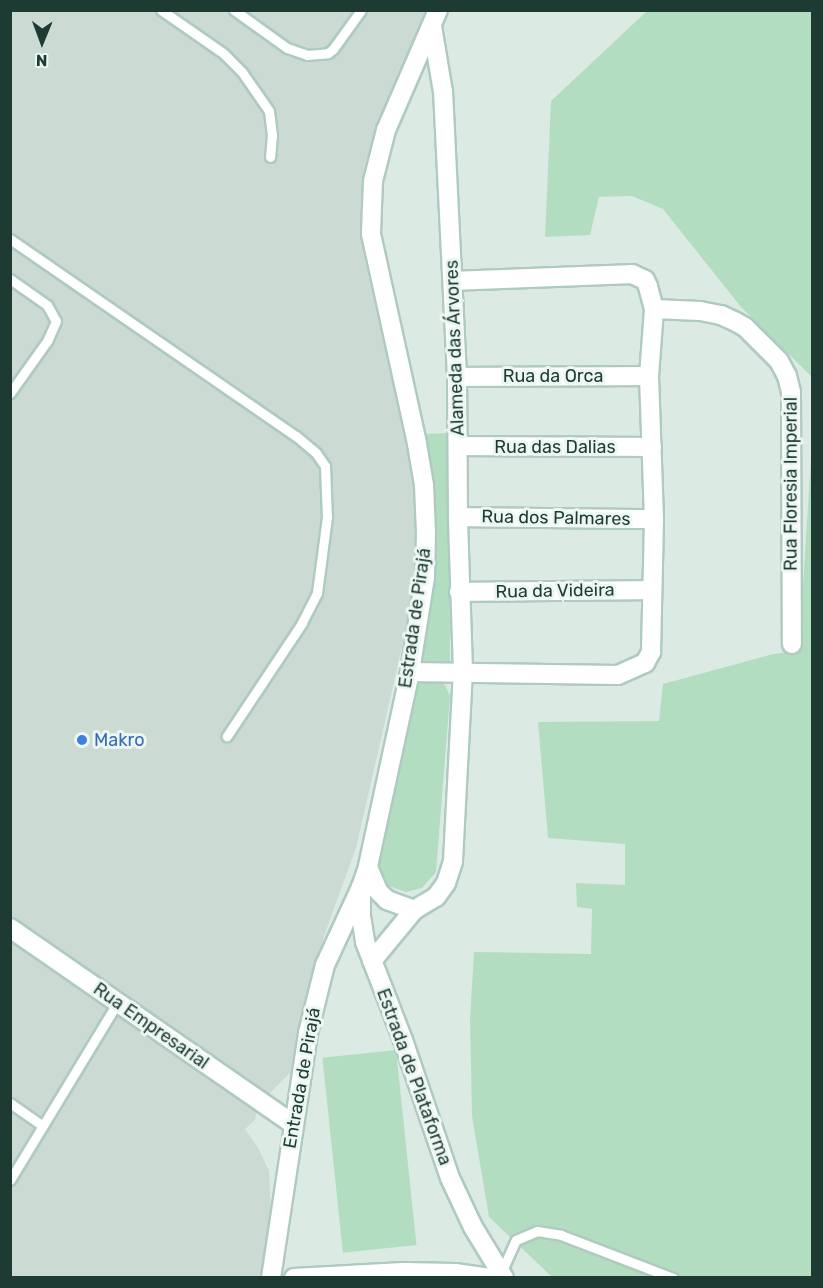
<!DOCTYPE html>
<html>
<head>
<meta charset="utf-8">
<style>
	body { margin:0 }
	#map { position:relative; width:823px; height:1288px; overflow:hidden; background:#dceae4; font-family:Rubik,sans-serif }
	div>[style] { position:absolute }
	.built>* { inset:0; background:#cbdad3 }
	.green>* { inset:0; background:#b3ddc0; transform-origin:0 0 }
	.roads { filter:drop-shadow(2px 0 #afcac1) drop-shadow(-2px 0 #afcac1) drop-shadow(0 2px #afcac1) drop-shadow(0 -2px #afcac1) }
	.service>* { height:9px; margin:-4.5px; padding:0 4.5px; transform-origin:4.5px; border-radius:4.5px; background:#fff }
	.minor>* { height:18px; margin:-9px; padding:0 9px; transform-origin:9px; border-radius:9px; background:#fff }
	.tertiary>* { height:18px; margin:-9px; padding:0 9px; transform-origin:9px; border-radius:9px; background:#fff }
	.secondary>* { height:18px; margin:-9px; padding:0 9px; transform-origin:9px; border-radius:9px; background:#fff }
	.dots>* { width:16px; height:16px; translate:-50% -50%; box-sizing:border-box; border:3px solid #edf7f2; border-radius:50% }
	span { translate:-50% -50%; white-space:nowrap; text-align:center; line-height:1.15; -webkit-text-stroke:6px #edf7f2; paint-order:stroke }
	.street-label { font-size:18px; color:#1d3a33 }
	.shop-label { font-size:18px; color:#366cbe }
	.left { translate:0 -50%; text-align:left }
	.frame { position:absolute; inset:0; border:12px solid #1d3a33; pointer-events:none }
	.north { position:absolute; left:12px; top:12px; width:60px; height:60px; -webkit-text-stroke:4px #edf7f2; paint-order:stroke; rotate:181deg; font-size:16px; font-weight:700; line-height:24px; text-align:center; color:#1d3a33 }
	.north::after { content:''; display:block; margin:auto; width:21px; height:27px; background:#1d3a33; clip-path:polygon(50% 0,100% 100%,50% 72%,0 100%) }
</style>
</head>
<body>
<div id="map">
	<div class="built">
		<div style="clip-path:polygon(10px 11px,425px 11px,378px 121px,361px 203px,363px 252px,417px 493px,420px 568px,356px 848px,324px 936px,294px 1069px,258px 1105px,255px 1120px,245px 1129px,258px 1148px,269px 1171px,271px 1219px,261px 1277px,11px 1277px)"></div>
	</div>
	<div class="green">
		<div style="clip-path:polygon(647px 11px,812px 11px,812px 377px,741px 307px,663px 209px,632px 196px,599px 197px,590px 235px,545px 237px,551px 101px)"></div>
		<div style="clip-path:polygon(449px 433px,450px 662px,421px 662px,432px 599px,435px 534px,434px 501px,425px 434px)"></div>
		<div style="clip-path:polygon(812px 442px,812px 1277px,552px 1277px,489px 1217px,472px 1116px,470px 1019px,474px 952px,591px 954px,592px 909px,577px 907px,576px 883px,625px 885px,625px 844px,548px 838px,538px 722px,659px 721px,663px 684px,773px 654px,799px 651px)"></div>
		<div style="clip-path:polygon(434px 680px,445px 685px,450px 696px,436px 872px,422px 888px,406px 892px,389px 886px,379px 871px,378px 861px,415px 689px,420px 683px)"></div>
		<div style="left:396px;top:1050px;width:196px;height:74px;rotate:84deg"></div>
	</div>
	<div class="roads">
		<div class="service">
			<div style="left:161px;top:10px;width:75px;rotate:34.7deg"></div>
			<div style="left:223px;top:53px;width:27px;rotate:45deg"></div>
			<div style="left:242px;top:72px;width:47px;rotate:55.3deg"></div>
			<div style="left:269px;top:111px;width:24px;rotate:83deg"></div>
			<div style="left:272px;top:135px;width:22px;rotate:95deg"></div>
			<div style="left:234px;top:10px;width:65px;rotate:35.6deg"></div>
			<div style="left:287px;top:48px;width:21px;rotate:19deg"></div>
			<div style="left:307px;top:55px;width:21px;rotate:-5deg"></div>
			<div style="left:328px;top:53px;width:6px;rotate:-39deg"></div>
			<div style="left:333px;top:49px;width:48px;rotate:-54.3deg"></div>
			<div style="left:10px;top:239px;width:347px;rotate:34.6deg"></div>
			<div style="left:296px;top:436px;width:26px;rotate:40deg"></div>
			<div style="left:316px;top:453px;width:16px;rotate:55deg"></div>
			<div style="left:325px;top:466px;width:51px;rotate:87.8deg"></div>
			<div style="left:327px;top:517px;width:77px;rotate:97.5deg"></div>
			<div style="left:317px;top:593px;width:34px;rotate:117deg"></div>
			<div style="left:302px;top:623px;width:136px;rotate:123.6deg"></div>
			<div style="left:10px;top:279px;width:45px;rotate:35.1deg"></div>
			<div style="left:47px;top:305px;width:18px;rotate:61deg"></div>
			<div style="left:56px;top:321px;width:22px;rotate:114deg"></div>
			<div style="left:47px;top:341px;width:64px;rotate:125.4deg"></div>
			<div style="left:10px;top:1103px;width:40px;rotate:34.9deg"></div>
			<div style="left:10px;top:1180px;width:208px;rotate:-58.8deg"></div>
			<div style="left:501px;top:1273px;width:36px;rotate:-66deg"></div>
			<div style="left:516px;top:1240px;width:23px;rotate:-23deg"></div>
			<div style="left:537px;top:1231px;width:24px;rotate:9deg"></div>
			<div style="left:561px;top:1235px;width:120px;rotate:21deg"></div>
		</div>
		<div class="minor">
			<div style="left:654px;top:309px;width:46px;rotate:2.5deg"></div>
			<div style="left:700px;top:311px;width:21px;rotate:11deg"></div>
			<div style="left:721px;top:315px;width:17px;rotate:25deg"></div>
			<div style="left:736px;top:322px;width:10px;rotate:29deg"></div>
			<div style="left:745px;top:327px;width:48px;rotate:45deg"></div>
			<div style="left:779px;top:361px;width:17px;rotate:62deg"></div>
			<div style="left:787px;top:376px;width:16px;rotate:76deg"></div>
			<div style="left:791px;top:392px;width:252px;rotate:89.8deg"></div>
			<div style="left:457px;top:377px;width:192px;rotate:-0.3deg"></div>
			<div style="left:458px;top:446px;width:194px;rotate:0.3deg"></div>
			<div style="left:458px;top:517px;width:196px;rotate:0.6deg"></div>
			<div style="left:459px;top:592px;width:192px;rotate:-0.6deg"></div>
			<div style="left:410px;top:672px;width:208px;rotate:0.8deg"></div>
			<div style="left:618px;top:675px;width:30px;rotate:-24deg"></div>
			<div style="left:645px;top:663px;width:13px;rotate:-61deg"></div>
			<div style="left:651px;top:652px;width:133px;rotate:-88.7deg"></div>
			<div style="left:654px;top:519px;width:143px;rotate:-92deg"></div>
			<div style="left:649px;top:376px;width:67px;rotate:-85.7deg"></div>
			<div style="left:654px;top:309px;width:24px;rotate:-105deg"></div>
			<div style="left:648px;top:286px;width:7px;rotate:-117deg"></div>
			<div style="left:645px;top:280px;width:14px;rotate:-155deg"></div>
			<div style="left:632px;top:274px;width:179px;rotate:177.8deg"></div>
			<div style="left:368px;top:867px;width:26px;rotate:67deg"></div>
			<div style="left:378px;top:891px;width:13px;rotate:45deg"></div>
			<div style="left:387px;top:900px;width:29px;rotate:20deg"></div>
			<div style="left:10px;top:928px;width:343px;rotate:34.7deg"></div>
			<div style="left:372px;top:961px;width:66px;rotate:-50.5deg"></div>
			<div style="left:414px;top:910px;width:26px;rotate:-31deg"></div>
			<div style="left:436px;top:897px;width:17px;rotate:-54deg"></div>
			<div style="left:446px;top:883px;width:23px;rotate:-72deg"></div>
			<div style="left:453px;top:861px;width:190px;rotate:-87deg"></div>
			<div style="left:463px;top:671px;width:154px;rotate:-91.9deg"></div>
			<div style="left:458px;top:517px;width:140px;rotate:-90.4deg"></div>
			<div style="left:457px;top:377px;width:285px;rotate:-92.8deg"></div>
			<div style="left:443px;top:92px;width:67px;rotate:-99.5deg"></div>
		</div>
		<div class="tertiary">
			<div style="left:271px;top:1278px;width:248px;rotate:-81.4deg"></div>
			<div style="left:308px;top:1033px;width:70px;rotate:-76deg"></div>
			<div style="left:325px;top:965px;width:86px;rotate:-65.2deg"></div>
			<div style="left:294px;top:1278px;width:109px;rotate:-3.2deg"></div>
			<div style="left:403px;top:1272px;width:52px;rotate:1.1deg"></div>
			<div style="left:455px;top:1273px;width:35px;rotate:8deg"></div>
		</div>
		<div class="secondary">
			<div style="left:438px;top:10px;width:131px;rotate:113.4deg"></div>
			<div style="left:386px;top:130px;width:53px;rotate:104.3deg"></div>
			<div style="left:373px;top:181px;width:53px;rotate:92.2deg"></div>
			<div style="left:371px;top:234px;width:215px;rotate:77.6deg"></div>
			<div style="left:417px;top:444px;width:42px;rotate:80.3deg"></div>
			<div style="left:424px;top:485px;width:47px;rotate:87.6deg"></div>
			<div style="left:426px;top:532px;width:45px;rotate:91.3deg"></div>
			<div style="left:425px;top:577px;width:96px;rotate:99deg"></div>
			<div style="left:410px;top:672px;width:199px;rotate:102.2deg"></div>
			<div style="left:368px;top:867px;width:21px;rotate:109deg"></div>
			<div style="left:361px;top:887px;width:29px;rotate:90deg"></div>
			<div style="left:361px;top:916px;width:26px;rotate:81deg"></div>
			<div style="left:365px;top:942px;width:105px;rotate:68.8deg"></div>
			<div style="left:403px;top:1040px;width:146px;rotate:71.2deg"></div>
			<div style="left:450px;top:1178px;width:54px;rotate:64.9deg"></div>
			<div style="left:473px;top:1227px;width:60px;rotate:58.7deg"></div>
		</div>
	</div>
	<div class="dots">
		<div style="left:82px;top:740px;background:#3f7fe0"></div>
	</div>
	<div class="street-label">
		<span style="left:455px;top:348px;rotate:-92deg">Alameda das Árvores</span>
		<span style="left:553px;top:376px">Rua da Orca</span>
		<span style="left:555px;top:447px">Rua das Dalias</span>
		<span style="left:791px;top:484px;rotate:-90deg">Rua Floresia Imperial</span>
		<span style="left:556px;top:518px;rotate:1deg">Rua dos Palmares</span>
		<span style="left:555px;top:591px;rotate:-1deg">Rua da Videira</span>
		<span style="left:415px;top:618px;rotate:-82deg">Estrada de Pirajá</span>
		<span style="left:151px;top:1026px;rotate:35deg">Rua Empresarial</span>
		<span style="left:414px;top:1077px;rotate:70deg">Estrada de Plataforma</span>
		<span style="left:302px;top:1078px;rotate:-80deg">Entrada de Pirajá</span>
	</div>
	<div class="shop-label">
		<span class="left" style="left:94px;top:740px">Makro</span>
	</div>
	<div class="frame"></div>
	<div class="north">N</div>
</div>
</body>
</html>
